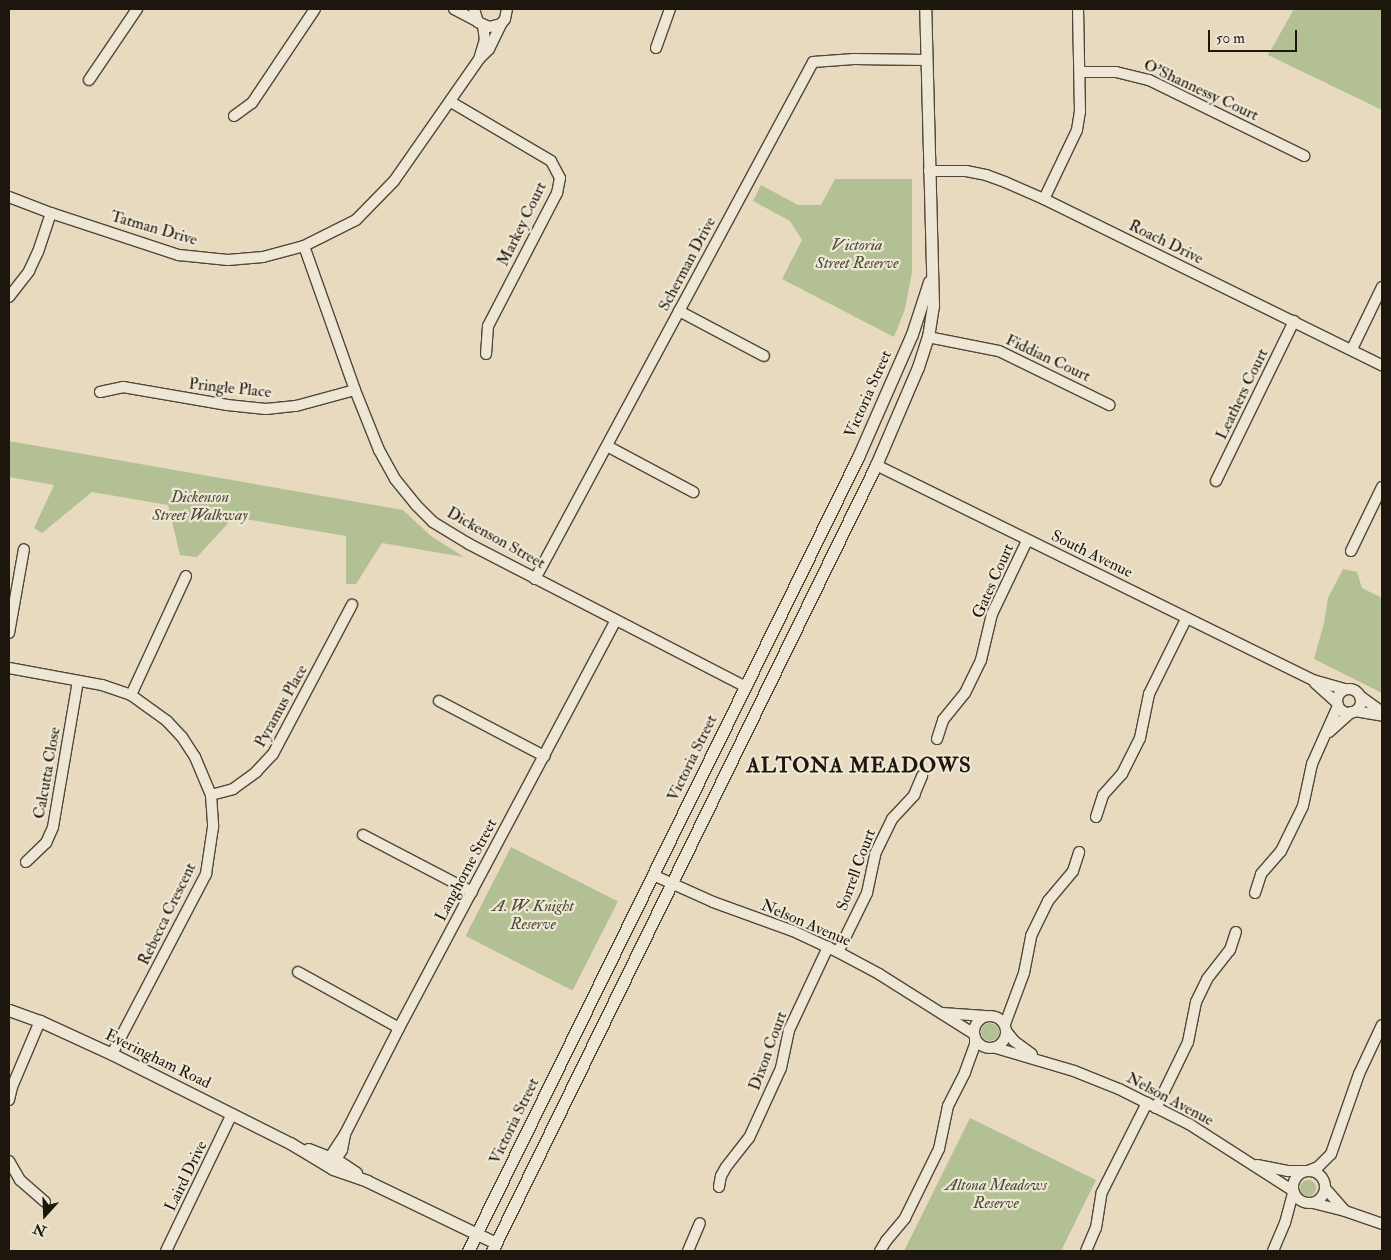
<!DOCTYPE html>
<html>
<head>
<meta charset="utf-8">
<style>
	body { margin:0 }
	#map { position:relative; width:1391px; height:1260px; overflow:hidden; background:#e7dabf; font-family:"IM FELL Double Pica",serif }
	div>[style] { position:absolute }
	.green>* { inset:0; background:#b3c094; transform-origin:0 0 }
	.round { border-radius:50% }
	.roads { filter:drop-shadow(1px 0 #504739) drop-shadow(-1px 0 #504739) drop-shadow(0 1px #504739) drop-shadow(0 -1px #504739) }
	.minor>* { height:10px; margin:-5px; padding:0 5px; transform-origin:5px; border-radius:5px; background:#efe7d5 }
	.minor>.ring { margin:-5px; padding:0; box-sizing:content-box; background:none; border:10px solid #efe7d5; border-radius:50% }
	.tertiary>* { height:11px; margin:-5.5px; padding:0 5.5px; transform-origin:5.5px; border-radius:5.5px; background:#efe7d5 }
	span { translate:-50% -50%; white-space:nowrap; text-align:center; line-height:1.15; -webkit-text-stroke:4.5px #efe7d5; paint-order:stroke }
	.street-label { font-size:16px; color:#1d160c }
	.park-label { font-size:16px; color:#4a4935; font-style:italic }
	.district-label { font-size:21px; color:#1d160c; font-weight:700; letter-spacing:1px }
	.frame { position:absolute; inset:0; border:10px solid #1d160c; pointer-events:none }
	.north { position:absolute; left:20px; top:1190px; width:50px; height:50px; -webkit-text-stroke:4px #efe7d5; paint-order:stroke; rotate:200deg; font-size:14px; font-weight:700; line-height:20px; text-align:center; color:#1d160c }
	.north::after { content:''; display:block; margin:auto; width:18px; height:22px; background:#1d160c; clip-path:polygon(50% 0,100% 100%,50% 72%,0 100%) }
	.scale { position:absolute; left:1208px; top:30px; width:89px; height:22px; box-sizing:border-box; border:2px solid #1d160c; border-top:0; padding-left:6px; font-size:15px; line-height:18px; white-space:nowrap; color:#1d160c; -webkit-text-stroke:4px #efe7d5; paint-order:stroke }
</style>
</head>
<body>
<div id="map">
	<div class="green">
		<div style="clip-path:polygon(1294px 9px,1382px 9px,1382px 110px,1268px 55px)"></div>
		<div style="clip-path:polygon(835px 179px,912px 179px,912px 272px,905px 309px,894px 337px,782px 279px,802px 240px,790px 221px,753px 201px,761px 185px,798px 205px,821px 205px)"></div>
		<div style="clip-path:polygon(9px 441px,403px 510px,431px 536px,464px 557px,382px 543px,356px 584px,346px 584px,346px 536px,234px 517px,197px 557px,180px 555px,168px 505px,92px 492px,42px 533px,34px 528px,54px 485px,9px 477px)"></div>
		<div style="clip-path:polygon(1343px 569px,1357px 572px,1362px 588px,1382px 598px,1382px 693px,1314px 659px,1324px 623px,1328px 598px)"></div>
		<div style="left:511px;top:847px;width:120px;height:100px;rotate:27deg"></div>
		<div class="round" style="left:981px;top:1023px;width:18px;height:18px"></div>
		<div style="clip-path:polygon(970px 1118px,1096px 1180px,1061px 1251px,904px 1251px)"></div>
		<div class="round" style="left:1300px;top:1180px;width:16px;height:16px"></div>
	</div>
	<div class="roads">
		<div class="minor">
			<div style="left:454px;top:9px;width:27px;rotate:28deg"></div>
			<div style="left:474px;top:9px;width:14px;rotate:73deg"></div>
			<div style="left:478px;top:22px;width:12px;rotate:24deg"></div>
			<div style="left:489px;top:27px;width:12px;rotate:-14deg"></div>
			<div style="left:501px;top:24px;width:6px;rotate:-51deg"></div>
			<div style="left:505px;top:19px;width:10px;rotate:-79deg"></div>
			<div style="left:656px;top:48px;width:41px;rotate:-70.3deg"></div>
			<div style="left:480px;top:56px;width:17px;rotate:-73deg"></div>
			<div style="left:485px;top:40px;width:14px;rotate:-98deg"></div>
			<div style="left:1080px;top:72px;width:36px"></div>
			<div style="left:1116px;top:72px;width:34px;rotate:14deg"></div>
			<div style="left:1149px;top:80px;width:173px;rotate:26.1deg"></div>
			<div style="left:89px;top:80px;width:86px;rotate:-55.9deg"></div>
			<div style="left:451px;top:102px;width:116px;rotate:30.5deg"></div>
			<div style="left:551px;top:161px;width:19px;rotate:62deg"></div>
			<div style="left:560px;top:178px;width:15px;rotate:101deg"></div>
			<div style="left:557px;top:193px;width:150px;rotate:117.4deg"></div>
			<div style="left:488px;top:326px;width:28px;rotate:94deg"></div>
			<div style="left:234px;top:116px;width:22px;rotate:-36deg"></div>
			<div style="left:252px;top:103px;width:113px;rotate:-56.2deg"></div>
			<div style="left:929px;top:171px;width:37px"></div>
			<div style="left:966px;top:171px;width:20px;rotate:11deg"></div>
			<div style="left:986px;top:175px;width:20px;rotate:20deg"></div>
			<div style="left:1005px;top:182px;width:43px;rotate:23.6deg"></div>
			<div style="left:1044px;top:199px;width:377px;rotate:26.2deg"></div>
			<div style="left:9px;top:197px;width:45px;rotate:20.9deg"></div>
			<div style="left:51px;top:213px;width:135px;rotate:18.2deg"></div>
			<div style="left:179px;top:255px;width:49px;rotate:5.8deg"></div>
			<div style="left:228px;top:260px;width:35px;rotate:-5deg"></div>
			<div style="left:263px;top:257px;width:42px;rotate:-15deg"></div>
			<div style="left:304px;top:246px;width:58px;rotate:-26.6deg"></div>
			<div style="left:356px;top:220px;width:54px;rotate:-45.7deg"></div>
			<div style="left:394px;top:181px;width:149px;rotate:-55.1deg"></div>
			<div style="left:479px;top:59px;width:14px;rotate:-45deg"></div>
			<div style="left:489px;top:49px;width:28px;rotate:-64deg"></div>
			<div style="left:1044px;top:199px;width:76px;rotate:-64.4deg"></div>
			<div style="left:1077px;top:130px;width:18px;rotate:-81deg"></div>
			<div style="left:1080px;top:112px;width:103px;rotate:-91.1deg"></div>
			<div style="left:304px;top:246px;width:153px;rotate:70.5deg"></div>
			<div style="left:355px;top:390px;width:65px;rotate:68.2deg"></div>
			<div style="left:379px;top:450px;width:33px;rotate:61deg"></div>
			<div style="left:395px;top:479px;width:33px;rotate:51deg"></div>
			<div style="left:416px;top:505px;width:24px;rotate:45deg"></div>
			<div style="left:433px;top:522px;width:42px;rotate:31.4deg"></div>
			<div style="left:469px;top:544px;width:312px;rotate:27.3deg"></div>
			<div style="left:9px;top:297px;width:33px;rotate:-52deg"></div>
			<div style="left:29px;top:271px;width:21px;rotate:-65deg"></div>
			<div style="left:38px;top:252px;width:41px;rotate:-71.6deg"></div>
			<div style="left:679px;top:311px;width:96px;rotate:27.9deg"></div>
			<div style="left:928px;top:337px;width:72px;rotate:11.2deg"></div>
			<div style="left:999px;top:351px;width:123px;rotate:26.1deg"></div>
			<div style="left:1352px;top:349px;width:69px;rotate:-64.2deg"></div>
			<div style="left:100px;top:392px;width:24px;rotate:-12deg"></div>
			<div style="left:123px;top:387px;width:106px;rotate:9.8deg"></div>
			<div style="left:227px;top:405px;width:39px;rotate:6deg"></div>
			<div style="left:266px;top:409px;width:30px;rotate:-6deg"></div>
			<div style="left:296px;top:406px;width:61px;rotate:-15.2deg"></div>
			<div style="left:607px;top:446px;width:98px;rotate:28.1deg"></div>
			<div style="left:876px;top:465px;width:487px;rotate:26.2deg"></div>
			<div style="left:1313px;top:680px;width:33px;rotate:16deg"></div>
			<div style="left:1216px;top:481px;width:178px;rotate:-64deg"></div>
			<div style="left:1351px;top:551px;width:71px;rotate:-64.2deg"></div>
			<div style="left:535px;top:579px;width:587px;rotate:-61.73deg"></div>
			<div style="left:813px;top:62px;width:41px;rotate:-4.2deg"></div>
			<div style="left:854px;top:59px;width:72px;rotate:0.8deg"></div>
			<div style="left:9px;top:633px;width:85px;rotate:-79.9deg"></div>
			<div style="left:9px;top:668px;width:95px;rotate:10.4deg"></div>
			<div style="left:102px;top:685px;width:31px;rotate:19deg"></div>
			<div style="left:131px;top:695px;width:44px;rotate:35.8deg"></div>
			<div style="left:167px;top:721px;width:22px;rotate:47deg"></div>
			<div style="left:182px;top:737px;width:24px;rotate:57deg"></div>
			<div style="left:195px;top:757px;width:41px;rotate:67.2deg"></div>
			<div style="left:211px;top:795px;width:32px;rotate:86deg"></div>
			<div style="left:213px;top:827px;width:48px;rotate:98.5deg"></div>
			<div style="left:206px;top:874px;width:203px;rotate:117.6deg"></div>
			<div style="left:1315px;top:683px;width:30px;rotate:42deg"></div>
			<div class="ring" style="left:1337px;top:689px;width:14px;height:14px"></div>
			<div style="left:131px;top:695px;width:131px;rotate:-65.2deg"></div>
			<div style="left:1360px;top:696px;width:27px;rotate:36deg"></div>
			<div style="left:439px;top:701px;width:119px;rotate:27.6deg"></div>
			<div style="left:1355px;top:711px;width:27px;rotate:10deg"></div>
			<div style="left:1329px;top:732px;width:30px;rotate:-42deg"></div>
			<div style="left:937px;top:739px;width:20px;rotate:-72deg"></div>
			<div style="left:943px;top:720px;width:35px;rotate:-51deg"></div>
			<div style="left:965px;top:693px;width:37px;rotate:-64deg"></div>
			<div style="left:981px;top:660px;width:47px;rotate:-76.6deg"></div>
			<div style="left:992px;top:614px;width:81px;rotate:-64.4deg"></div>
			<div style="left:211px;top:795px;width:23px;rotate:-15deg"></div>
			<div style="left:233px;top:789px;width:29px;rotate:-36deg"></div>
			<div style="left:256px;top:772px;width:25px;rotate:-47deg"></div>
			<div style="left:273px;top:754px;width:169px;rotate:-62.1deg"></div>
			<div style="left:1096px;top:817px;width:23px;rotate:-72deg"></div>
			<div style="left:1103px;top:795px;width:28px;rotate:-48deg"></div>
			<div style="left:1122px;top:774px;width:40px;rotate:-63.4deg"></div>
			<div style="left:1140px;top:738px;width:45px;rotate:-78.4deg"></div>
			<div style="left:1149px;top:694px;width:84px;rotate:-63.7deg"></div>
			<div style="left:363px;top:835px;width:123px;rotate:27.6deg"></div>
			<div style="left:26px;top:862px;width:28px;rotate:-44deg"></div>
			<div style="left:46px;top:843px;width:17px;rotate:-66deg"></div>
			<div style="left:53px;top:827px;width:148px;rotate:-80.3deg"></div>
			<div style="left:653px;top:875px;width:66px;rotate:24.2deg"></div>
			<div style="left:713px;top:902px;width:85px;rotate:19.9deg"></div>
			<div style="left:793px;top:931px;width:50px;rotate:25deg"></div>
			<div style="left:838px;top:952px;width:47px;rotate:28.2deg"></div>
			<div style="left:879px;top:974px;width:112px;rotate:32.3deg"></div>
			<div style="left:1255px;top:893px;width:20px;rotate:-72deg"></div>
			<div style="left:1261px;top:874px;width:30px;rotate:-49deg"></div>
			<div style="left:1281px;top:851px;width:50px;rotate:-63.9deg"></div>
			<div style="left:1303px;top:806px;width:43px;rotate:-77.9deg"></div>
			<div style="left:1312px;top:764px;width:64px;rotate:-65.9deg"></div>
			<div style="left:838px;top:952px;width:66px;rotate:-63.8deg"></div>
			<div style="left:867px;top:893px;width:40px;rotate:-78deg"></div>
			<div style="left:875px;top:854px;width:39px;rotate:-64deg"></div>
			<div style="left:892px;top:819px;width:33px;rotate:-47deg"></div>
			<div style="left:914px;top:795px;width:21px;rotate:-67deg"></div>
			<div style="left:298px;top:972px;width:115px;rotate:29deg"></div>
			<div style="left:942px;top:1013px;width:43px;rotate:4deg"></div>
			<div class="ring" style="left:974px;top:1016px;width:22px;height:22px"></div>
			<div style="left:1005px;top:1024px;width:54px;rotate:-69.6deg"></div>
			<div style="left:1024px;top:973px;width:38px;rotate:-79deg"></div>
			<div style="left:1031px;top:936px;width:39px;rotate:-64deg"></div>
			<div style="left:1048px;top:901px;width:39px;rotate:-50deg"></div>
			<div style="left:1073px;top:871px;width:20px;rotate:-72deg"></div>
			<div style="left:1007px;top:1032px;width:11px;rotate:52deg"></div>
			<div style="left:1014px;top:1041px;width:22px;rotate:36deg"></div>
			<div style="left:996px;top:1048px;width:81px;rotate:16.4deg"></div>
			<div style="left:1074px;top:1071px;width:48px;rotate:21.8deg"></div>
			<div style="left:1119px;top:1089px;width:78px;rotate:26.6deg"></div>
			<div style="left:1189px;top:1124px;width:122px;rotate:32.7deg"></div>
			<div style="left:9px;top:1100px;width:13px;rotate:-77deg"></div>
			<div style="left:12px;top:1087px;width:72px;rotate:-67deg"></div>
			<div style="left:1156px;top:1108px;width:73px;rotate:-64.1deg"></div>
			<div style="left:1188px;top:1042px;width:41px;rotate:-78.7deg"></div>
			<div style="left:1196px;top:1002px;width:25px;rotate:-64deg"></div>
			<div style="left:1207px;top:979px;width:37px;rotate:-52deg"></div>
			<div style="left:1230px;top:950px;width:19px;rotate:-72deg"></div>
			<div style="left:9px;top:1161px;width:22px;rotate:60deg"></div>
			<div style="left:20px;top:1180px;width:33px;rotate:41deg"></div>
			<div style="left:329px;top:1163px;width:6px;rotate:-81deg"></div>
			<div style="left:330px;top:1157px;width:27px;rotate:-57deg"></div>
			<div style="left:345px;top:1134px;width:119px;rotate:-63deg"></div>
			<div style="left:399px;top:1028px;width:461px;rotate:-62deg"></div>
			<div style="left:332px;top:1165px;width:18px;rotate:-56deg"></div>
			<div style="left:342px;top:1150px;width:15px;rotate:-79deg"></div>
			<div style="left:1257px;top:1165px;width:31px;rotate:11deg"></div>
			<div style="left:1287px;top:1171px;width:17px"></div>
			<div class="ring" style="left:1293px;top:1171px;width:22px;height:22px"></div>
			<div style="left:1308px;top:1171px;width:11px;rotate:-22deg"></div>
			<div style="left:1318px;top:1167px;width:18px;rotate:-45deg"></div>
			<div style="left:1331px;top:1154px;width:85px;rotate:-70.7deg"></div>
			<div style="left:1359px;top:1074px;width:54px;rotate:-64.9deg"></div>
			<div style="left:719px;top:1187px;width:11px;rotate:-80deg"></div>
			<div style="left:721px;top:1176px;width:10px;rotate:-61deg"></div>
			<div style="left:726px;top:1167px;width:37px;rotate:-52deg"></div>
			<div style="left:749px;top:1138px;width:77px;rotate:-65.4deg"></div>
			<div style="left:781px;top:1068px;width:39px;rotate:-78deg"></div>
			<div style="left:789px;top:1030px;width:92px;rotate:-64.8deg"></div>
			<div style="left:1325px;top:1188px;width:30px;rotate:49deg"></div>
			<div style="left:1313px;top:1203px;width:33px;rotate:14deg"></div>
			<div style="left:1345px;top:1211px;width:39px;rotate:19deg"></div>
			<div style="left:166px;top:1251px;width:152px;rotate:-64.3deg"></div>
			<div style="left:688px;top:1251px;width:30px;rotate:-67deg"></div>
			<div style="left:880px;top:1251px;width:12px;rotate:-59deg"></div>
			<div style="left:886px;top:1241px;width:30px;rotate:-50deg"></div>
			<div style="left:905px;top:1218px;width:77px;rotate:-63.8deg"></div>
			<div style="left:939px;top:1149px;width:44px;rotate:-78.2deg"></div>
			<div style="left:948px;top:1106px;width:38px;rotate:-63deg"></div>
			<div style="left:965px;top:1072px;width:29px;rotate:-70deg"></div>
			<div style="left:975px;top:1045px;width:8px;rotate:-90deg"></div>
			<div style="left:1086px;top:1251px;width:25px;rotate:-67deg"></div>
			<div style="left:1096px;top:1228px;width:36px;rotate:-81deg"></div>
			<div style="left:1102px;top:1192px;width:100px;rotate:-63.2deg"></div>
			<div style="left:1273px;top:1251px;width:30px;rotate:-67deg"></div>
			<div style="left:1285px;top:1223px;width:31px;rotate:-75deg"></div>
		</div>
		<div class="tertiary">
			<div style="left:9px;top:1010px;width:33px;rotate:20deg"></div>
			<div style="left:40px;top:1021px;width:79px;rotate:24.6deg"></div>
			<div style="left:112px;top:1054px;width:199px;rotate:26.6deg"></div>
			<div style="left:290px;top:1143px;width:50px;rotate:31.2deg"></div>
			<div style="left:333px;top:1169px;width:36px;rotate:19deg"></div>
			<div style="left:367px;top:1181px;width:143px;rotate:25.7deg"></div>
			<div style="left:308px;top:1149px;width:31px;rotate:21deg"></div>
			<div style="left:337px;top:1160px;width:23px;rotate:34deg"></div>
			<div style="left:468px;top:1251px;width:885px;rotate:-63.84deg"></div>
			<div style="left:858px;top:457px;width:134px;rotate:-66.3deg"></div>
			<div style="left:912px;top:334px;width:55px;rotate:-71.9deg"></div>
			<div style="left:492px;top:1251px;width:875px;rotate:-63.96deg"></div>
			<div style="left:876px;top:465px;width:107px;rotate:-66.8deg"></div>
			<div style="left:918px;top:367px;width:32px;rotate:-72deg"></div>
			<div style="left:928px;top:337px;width:32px;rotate:-81deg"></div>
			<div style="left:933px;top:305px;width:296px;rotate:-91.5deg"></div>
		</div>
	</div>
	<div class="street-label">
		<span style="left:1201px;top:90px;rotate:25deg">O'Shannessy Court</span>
		<span style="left:522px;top:224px;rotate:-64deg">Markey Court</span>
		<span style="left:154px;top:228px;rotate:16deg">Tatman Drive</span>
		<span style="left:1166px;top:242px;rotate:26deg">Roach Drive</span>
		<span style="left:687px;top:264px;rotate:-62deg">Scherman Drive</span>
		<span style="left:1048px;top:358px;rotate:25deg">Fiddian Court</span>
		<span style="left:230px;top:388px;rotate:6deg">Pringle Place</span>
		<span style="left:868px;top:394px;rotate:-66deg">Victoria Street</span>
		<span style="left:1242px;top:394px;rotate:-64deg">Leathers Court</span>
		<span style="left:496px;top:538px;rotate:29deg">Dickenson Street</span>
		<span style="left:1092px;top:554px;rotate:26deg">South Avenue</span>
		<span style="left:993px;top:581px;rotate:-66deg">Gates Court</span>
		<span style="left:281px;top:706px;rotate:-61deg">Pyramus Place</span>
		<span style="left:692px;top:758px;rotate:-64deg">Victoria Street</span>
		<span style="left:47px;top:773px;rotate:-80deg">Calcutta Close</span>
		<span style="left:466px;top:870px;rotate:-62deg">Langhorne Street</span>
		<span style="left:856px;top:870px;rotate:-70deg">Sorrell Court</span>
		<span style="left:167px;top:914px;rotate:-64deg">Rebecca Crescent</span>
		<span style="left:806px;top:923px;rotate:23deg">Nelson Avenue</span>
		<span style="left:768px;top:1051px;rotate:-70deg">Dixon Court</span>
		<span style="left:158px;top:1059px;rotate:26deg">Everingham Road</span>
		<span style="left:1170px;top:1099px;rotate:28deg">Nelson Avenue</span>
		<span style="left:514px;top:1121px;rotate:-64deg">Victoria Street</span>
		<span style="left:186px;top:1176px;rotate:-64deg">Laird Drive</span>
	</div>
	<div class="park-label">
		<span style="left:857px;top:254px">Victoria<br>Street Reserve</span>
		<span style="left:200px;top:506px">Dickenson<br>Street Walkway</span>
		<span style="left:533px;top:915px">A. W. Knight<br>Reserve</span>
		<span style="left:996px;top:1194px">Altona Meadows<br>Reserve</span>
	</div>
	<div class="district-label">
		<span style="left:859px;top:766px">ALTONA MEADOWS</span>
	</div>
	<div class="frame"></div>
	<div class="north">N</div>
	<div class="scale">50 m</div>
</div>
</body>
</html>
